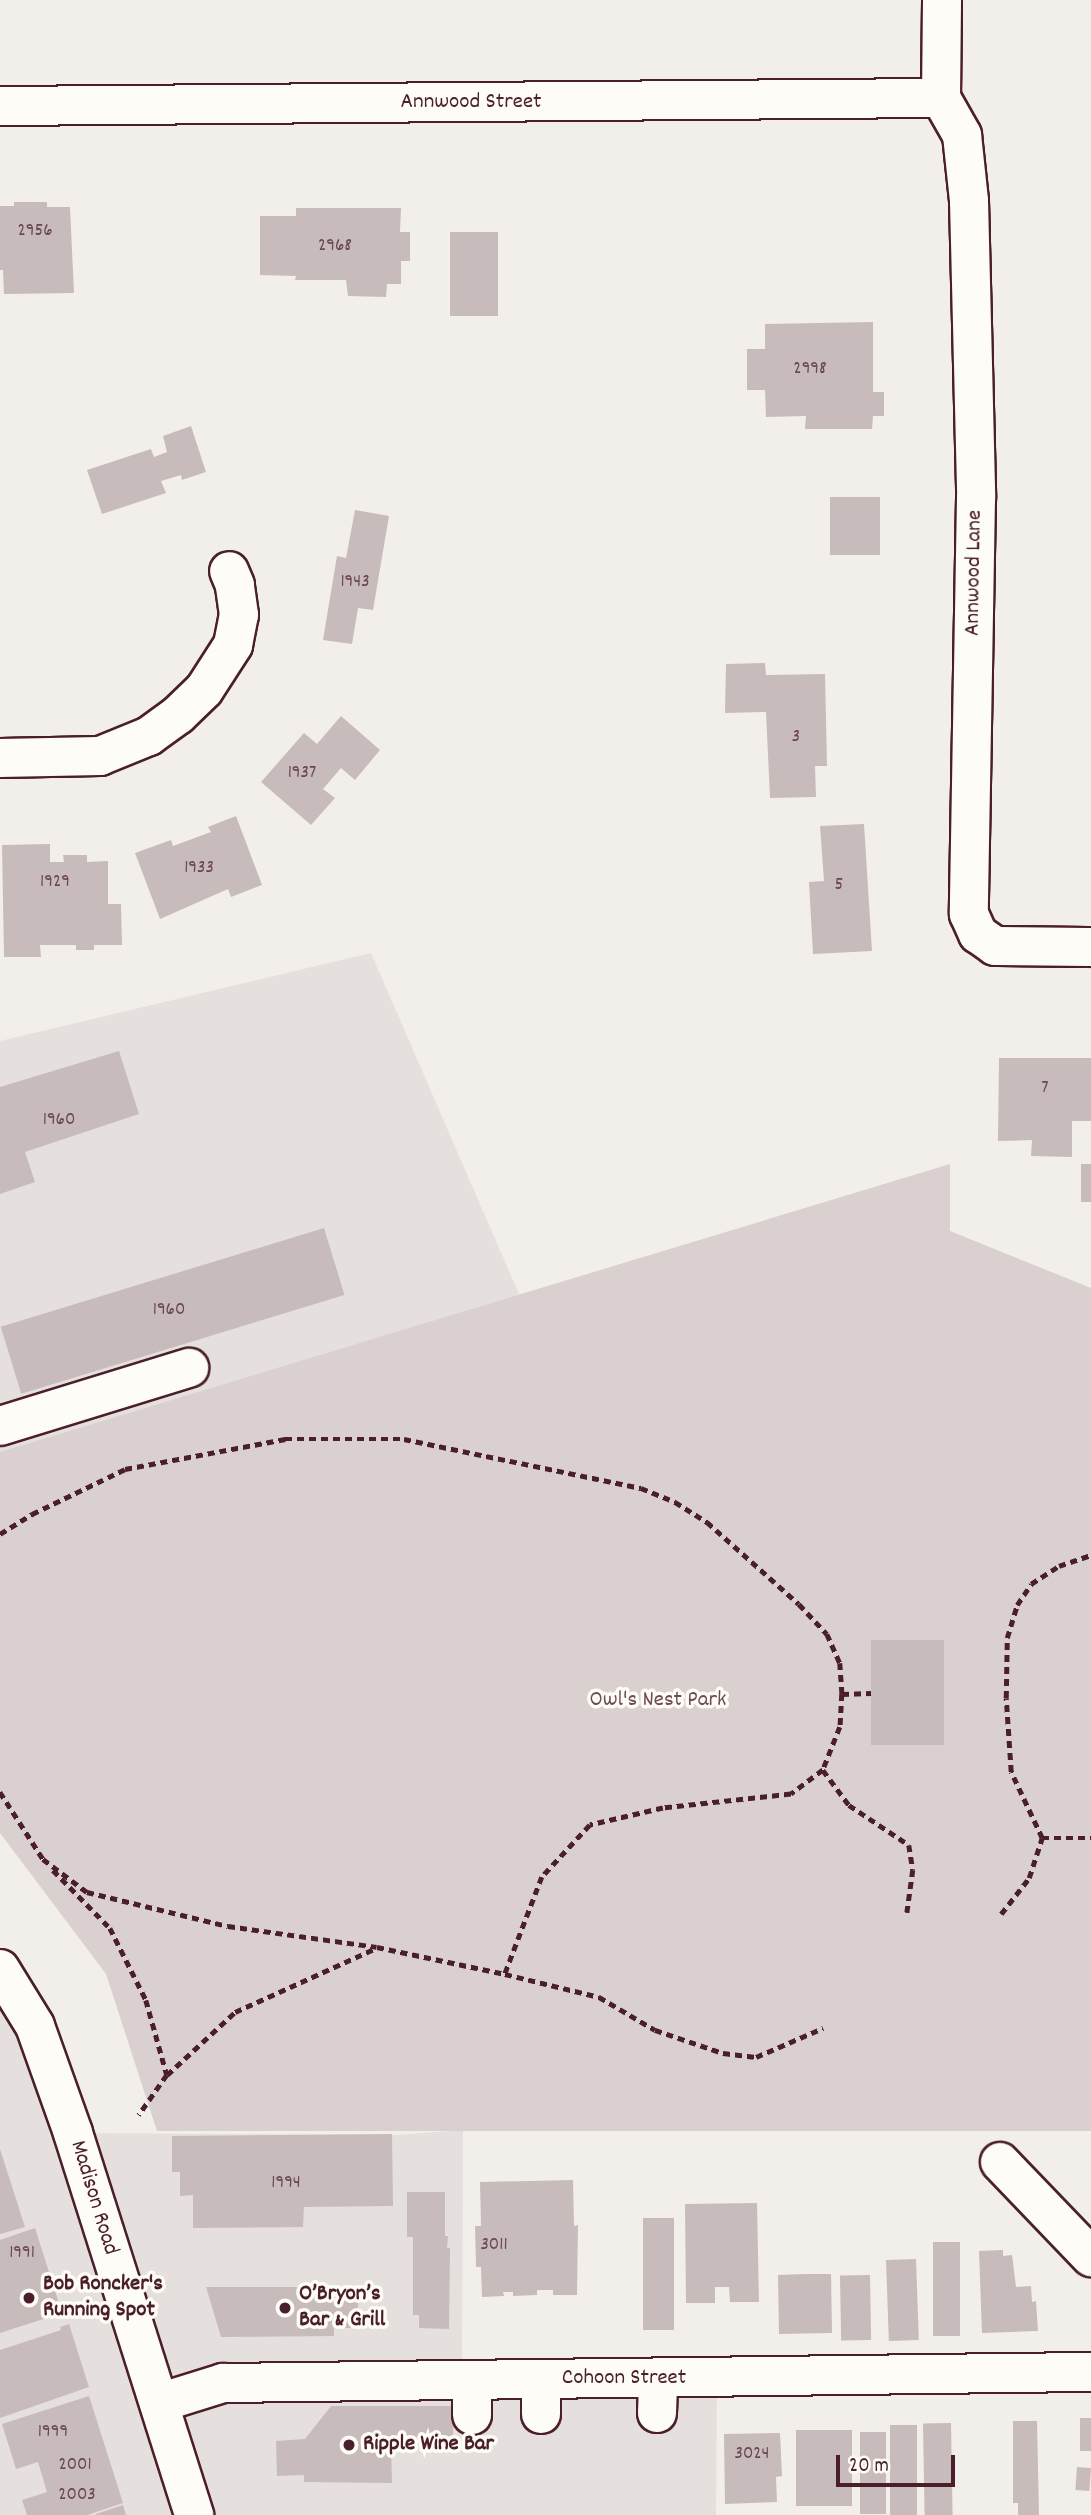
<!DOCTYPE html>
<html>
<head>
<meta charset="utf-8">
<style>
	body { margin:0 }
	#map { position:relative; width:1091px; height:2515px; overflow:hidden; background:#f2efeb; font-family:Dekko,sans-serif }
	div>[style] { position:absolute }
	.built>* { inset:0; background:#e5dfdd }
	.green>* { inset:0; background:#d9d0cf }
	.building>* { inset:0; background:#c8bbbb; transform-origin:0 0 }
	.path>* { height:4.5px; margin-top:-2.25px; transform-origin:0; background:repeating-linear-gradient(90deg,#4a1f2b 0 7px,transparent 0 12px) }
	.roads { filter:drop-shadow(2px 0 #4a1f2b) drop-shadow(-2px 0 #4a1f2b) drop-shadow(0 2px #4a1f2b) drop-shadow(0 -2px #4a1f2b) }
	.minor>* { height:38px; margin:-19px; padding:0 19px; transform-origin:19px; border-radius:19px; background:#fdfcf7 }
	.major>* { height:38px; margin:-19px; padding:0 19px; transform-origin:19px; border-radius:19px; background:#fdfcf7 }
	.dots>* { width:19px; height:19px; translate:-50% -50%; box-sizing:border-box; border:4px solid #fdfcf7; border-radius:50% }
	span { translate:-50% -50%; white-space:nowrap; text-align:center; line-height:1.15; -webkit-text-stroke:7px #fdfcf7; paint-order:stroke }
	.number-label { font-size:19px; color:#6a464f }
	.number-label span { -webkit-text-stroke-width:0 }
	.street-label { font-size:23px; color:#4a1f2b }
	.park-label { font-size:23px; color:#6e4b54 }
	.poi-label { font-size:23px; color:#4a1f2b; font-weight:700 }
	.left { translate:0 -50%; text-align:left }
	.scale { position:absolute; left:836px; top:2455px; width:119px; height:32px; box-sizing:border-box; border:4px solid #4a1f2b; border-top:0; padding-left:9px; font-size:21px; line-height:24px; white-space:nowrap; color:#4a1f2b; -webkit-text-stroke:5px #fdfcf7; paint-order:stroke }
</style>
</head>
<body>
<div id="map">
	<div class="built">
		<div style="clip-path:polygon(371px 953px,519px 1294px,457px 1330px,0 1458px,0 1041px)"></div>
		<div style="clip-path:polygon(0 1969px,73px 2133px,398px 2135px,463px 2130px,462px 2379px,717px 2379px,716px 2515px,0 2515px)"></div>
	</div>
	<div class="green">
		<div style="clip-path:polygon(950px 1164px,950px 1231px,1091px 1288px,1091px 2131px,157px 2131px,106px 1974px,0 1833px,0 1452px)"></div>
	</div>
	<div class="building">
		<div style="clip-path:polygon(14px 202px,47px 202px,47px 207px,70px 207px,74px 293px,4px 294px,3px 270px,0 270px,0 206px,14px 206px)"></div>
		<div style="clip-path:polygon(296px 208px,401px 208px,400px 232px,410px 232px,410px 261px,401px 261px,401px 284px,387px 284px,386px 297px,348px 296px,346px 280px,295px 280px,296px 276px,260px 275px,260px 216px,296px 216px)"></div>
		<div style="left:450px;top:232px;width:48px;height:84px"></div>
		<div style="clip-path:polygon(873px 322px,873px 392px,884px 392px,884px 416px,873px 416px,872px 429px,805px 429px,806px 416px,766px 417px,765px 390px,747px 390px,747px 349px,765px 349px,765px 324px)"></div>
		<div style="clip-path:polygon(191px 426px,206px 472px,182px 480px,181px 475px,161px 481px,166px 493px,102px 514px,87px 470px,151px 449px,154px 457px,167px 452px,163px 436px)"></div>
		<div style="left:830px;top:497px;width:50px;height:58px"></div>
		<div style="clip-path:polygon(355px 510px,389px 516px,373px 610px,358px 608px,352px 644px,323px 640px,337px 556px,346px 558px)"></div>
		<div style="clip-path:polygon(765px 663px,766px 675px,825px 674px,827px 766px,815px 766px,816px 797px,770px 798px,766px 712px,725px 713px,726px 664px)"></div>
		<div style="clip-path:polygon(341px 716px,380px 750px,355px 780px,341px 768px,323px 789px,335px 798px,311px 825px,261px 782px,304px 733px,317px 744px)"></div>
		<div style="clip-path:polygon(236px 816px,262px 885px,231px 897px,228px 889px,160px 919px,135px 853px,171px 840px,173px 846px,211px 832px,208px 827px)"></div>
		<div style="clip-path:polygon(864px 824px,872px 951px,813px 954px,809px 882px,824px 881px,820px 826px)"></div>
		<div style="clip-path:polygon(50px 844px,50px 862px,64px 862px,63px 855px,87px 855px,87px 862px,108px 861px,108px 904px,121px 904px,122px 945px,94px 945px,94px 950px,76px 950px,76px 945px,40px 945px,41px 957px,4px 957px,2px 845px)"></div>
		<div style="clip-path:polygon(119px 1051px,139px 1114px,25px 1152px,35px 1182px,0 1194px,0 1087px)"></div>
		<div style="clip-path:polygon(999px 1058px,1091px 1058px,1091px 1121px,1072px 1121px,1072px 1157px,1031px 1156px,1032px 1140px,998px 1141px)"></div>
		<div style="left:1081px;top:1164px;width:10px;height:38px"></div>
		<div style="left:324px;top:1228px;width:70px;height:338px;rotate:73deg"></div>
		<div style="left:871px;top:1640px;width:73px;height:105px"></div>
		<div style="clip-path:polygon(392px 2134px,393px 2206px,304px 2207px,303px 2227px,193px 2228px,193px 2195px,180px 2196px,180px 2172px,172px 2172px,172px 2136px)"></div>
		<div style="clip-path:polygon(0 2149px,25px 2227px,0 2234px)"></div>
		<div style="clip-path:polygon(573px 2180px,574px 2226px,578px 2225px,577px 2295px,553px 2295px,553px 2290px,537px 2290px,537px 2295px,513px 2296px,513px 2292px,503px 2292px,504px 2296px,482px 2297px,481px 2267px,476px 2267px,475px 2226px,481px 2226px,480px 2182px)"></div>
		<div style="clip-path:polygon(407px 2192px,445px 2192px,445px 2236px,448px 2236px,447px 2248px,450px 2248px,449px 2329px,419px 2328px,419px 2315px,413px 2315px,413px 2237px,407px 2237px)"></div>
		<div style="clip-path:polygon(757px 2203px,759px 2302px,730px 2302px,729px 2287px,715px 2287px,715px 2303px,686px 2303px,685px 2204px)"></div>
		<div style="left:643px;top:2218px;width:31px;height:112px"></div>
		<div style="clip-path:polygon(35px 2228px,62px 2313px,0 2333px,0 2240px)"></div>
		<div style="left:960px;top:2242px;width:94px;height:27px;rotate:90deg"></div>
		<div style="clip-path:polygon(1003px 2250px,1003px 2256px,1012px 2255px,1016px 2287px,1031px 2286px,1032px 2302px,1036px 2301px,1038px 2331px,982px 2333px,979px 2251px)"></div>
		<div style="left:916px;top:2259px;width:81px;height:30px;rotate:88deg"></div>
		<div style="clip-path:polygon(805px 2274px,831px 2274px,832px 2333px,779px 2334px,778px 2275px)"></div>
		<div style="left:870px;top:2275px;width:65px;height:30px;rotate:89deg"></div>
		<div style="clip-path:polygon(206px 2287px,358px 2287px,358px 2328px,334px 2328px,334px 2336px,221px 2337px)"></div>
		<div style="clip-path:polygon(69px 2324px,89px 2387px,0 2418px,0 2350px,61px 2330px,60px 2327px)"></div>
		<div style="clip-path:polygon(89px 2396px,123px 2503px,87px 2515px,27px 2515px,22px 2500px,47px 2492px,38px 2462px,16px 2469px,2px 2424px)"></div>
		<div style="clip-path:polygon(331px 2406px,453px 2406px,453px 2443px,391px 2446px,392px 2483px,304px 2482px,304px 2475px,277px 2476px,276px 2441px,305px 2439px)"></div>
		<div style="left:1080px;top:2418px;width:11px;height:33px"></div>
		<div style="clip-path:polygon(1013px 2421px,1037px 2421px,1039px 2515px,1018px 2515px,1018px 2503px,1013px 2503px)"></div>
		<div style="left:951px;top:2423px;width:92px;height:28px;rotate:89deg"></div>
		<div style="left:890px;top:2425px;width:27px;height:90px"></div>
		<div style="left:852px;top:2430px;width:76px;height:56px;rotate:90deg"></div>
		<div style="left:860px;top:2432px;width:26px;height:82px"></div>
		<div style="clip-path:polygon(780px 2433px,782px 2476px,776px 2477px,777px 2502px,725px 2504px,724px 2434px)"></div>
		<div style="left:1077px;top:2467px;width:14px;height:23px;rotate:4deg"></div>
		<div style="clip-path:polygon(123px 2505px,126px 2515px,96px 2515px,96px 2514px)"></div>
	</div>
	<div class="path">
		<div style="left:0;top:1534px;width:38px;rotate:-32deg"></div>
		<div style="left:32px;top:1514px;width:103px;rotate:-25.8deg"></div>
		<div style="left:125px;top:1469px;width:163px;rotate:-10.6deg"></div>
		<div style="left:285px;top:1439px;width:119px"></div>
		<div style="left:404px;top:1439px;width:242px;rotate:11.7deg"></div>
		<div style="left:641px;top:1488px;width:37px;rotate:22deg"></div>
		<div style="left:675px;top:1502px;width:38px;rotate:32deg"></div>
		<div style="left:707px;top:1522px;width:123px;rotate:41.7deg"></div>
		<div style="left:799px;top:1604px;width:41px;rotate:47deg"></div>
		<div style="left:827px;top:1634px;width:32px;rotate:66deg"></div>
		<div style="left:840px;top:1663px;width:31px;rotate:86deg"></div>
		<div style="left:842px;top:1694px;width:33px;rotate:93deg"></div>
		<div style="left:840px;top:1727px;width:46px;rotate:111.6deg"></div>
		<div style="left:823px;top:1770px;width:40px;rotate:143deg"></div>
		<div style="left:791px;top:1794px;width:129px;rotate:173.8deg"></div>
		<div style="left:663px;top:1808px;width:75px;rotate:166.9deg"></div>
		<div style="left:590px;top:1825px;width:71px;rotate:132.7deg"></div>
		<div style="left:542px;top:1877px;width:104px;rotate:110.9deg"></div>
		<div style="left:842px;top:1694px;width:29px;rotate:-2deg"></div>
		<div style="left:823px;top:1770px;width:44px;rotate:53.4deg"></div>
		<div style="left:849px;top:1805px;width:72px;rotate:33.7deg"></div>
		<div style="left:909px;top:1845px;width:25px;rotate:81deg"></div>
		<div style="left:913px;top:1870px;width:43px;rotate:97.9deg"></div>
		<div style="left:0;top:1792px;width:80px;rotate:57.3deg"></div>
		<div style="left:43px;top:1859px;width:55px;rotate:36.9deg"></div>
		<div style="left:87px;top:1892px;width:145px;rotate:13.6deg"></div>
		<div style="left:228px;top:1926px;width:150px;rotate:8deg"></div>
		<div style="left:377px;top:1947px;width:131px;rotate:11.9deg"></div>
		<div style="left:505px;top:1974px;width:97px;rotate:13.7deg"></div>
		<div style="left:599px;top:1997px;width:65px;rotate:30.5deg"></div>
		<div style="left:655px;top:2030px;width:72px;rotate:18.7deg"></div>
		<div style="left:723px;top:2053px;width:33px;rotate:7deg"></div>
		<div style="left:756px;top:2057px;width:73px;rotate:-23.4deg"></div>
		<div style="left:1042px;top:1838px;width:49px"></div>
		<div style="left:53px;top:1870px;width:81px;rotate:45.5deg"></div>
		<div style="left:110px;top:1928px;width:80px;rotate:63.4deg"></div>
		<div style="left:146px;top:2000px;width:78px;rotate:74.4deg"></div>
		<div style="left:167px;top:2075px;width:49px;rotate:125deg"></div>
		<div style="left:1001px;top:1914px;width:46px;rotate:-52.1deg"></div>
		<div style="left:1029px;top:1878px;width:42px;rotate:-72deg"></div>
		<div style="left:1042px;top:1838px;width:73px;rotate:-115.2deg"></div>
		<div style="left:1011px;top:1772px;width:74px;rotate:-93.9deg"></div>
		<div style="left:1006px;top:1698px;width:60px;rotate:-89deg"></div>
		<div style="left:1007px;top:1638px;width:34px;rotate:-73deg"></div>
		<div style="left:1017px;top:1605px;width:25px;rotate:-56deg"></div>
		<div style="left:1031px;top:1584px;width:33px;rotate:-33deg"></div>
		<div style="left:1059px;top:1566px;width:34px;rotate:-19deg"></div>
		<div style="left:167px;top:2075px;width:93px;rotate:-42.8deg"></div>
		<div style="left:235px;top:2012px;width:155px;rotate:-24.4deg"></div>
	</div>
	<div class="roads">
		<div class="minor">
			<div style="left:941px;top:98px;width:43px;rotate:60.4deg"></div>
			<div style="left:962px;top:135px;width:66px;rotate:83.9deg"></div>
			<div style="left:969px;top:201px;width:297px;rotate:88.6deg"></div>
			<div style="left:976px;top:498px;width:416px;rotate:91deg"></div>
			<div style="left:969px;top:914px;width:22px;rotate:66deg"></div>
			<div style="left:978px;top:934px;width:21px;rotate:35deg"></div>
			<div style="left:995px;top:946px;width:96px;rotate:0.6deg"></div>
			<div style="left:941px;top:98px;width:98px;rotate:-89.4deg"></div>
			<div style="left:0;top:106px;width:941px;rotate:-0.49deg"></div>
			<div style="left:0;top:758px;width:100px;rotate:-1.1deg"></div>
			<div style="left:100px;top:756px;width:53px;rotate:-22.2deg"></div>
			<div style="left:149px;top:736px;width:36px;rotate:-36deg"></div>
			<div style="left:178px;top:715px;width:36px;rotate:-44deg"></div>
			<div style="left:204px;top:690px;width:54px;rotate:-57.2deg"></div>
			<div style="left:233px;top:645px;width:31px;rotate:-79deg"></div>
			<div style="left:239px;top:615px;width:30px;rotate:-98deg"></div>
			<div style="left:235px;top:585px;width:15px;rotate:-113deg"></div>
			<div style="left:0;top:1426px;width:198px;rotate:-17.1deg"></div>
			<div style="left:1000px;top:2162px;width:132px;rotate:46.2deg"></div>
			<div style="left:472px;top:2380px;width:35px;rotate:90deg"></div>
			<div style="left:159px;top:2403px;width:67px;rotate:-17.4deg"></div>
			<div style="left:223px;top:2383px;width:868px;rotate:-0.73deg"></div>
			<div style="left:657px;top:2413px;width:36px;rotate:-88deg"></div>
			<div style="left:541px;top:2414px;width:35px;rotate:-90deg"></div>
		</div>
		<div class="major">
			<div style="left:0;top:1969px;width:67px;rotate:58.4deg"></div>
			<div style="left:35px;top:2026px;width:114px;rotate:70.4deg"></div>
			<div style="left:73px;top:2133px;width:401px;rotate:72.4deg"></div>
		</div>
	</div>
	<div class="dots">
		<div style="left:29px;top:2298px;background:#4a1f2b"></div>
		<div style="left:285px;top:2308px;background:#4a1f2b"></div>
		<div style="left:349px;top:2445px;background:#4a1f2b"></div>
	</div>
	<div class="number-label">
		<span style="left:35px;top:232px">2956</span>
		<span style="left:335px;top:247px">2968</span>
		<span style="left:810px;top:370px">2998</span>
		<span style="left:355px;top:583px">1943</span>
		<span style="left:796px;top:738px">3</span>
		<span style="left:302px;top:774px">1937</span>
		<span style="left:199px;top:869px">1933</span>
		<span style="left:55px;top:883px">1929</span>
		<span style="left:839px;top:886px">5</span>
		<span style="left:1045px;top:1089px">7</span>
		<span style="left:59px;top:1121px">1960</span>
		<span style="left:169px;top:1311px">1960</span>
		<span style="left:286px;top:2184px">1994</span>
		<span style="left:494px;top:2246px">3011</span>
		<span style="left:22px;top:2254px">1991</span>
		<span style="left:53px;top:2433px">1999</span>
		<span style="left:752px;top:2455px">3024</span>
		<span style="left:75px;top:2466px">2001</span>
		<span style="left:77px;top:2496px">2003</span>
	</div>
	<div class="street-label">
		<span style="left:471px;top:103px">Annwood Street</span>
		<span style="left:975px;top:573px;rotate:-89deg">Annwood Lane</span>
		<span style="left:93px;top:2198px;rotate:73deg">Madison Road</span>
		<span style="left:624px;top:2379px">Cohoon Street</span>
	</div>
	<div class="park-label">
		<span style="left:658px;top:1701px">Owl's Nest Park</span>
	</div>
	<div class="poi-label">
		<span class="left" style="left:43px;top:2298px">Bob Roncker's<br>Running Spot</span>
		<span class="left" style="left:299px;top:2308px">O’Bryon’s<br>Bar &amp; Grill</span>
		<span class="left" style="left:363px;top:2445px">Ripple Wine Bar</span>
	</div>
	<div class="scale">20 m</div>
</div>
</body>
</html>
